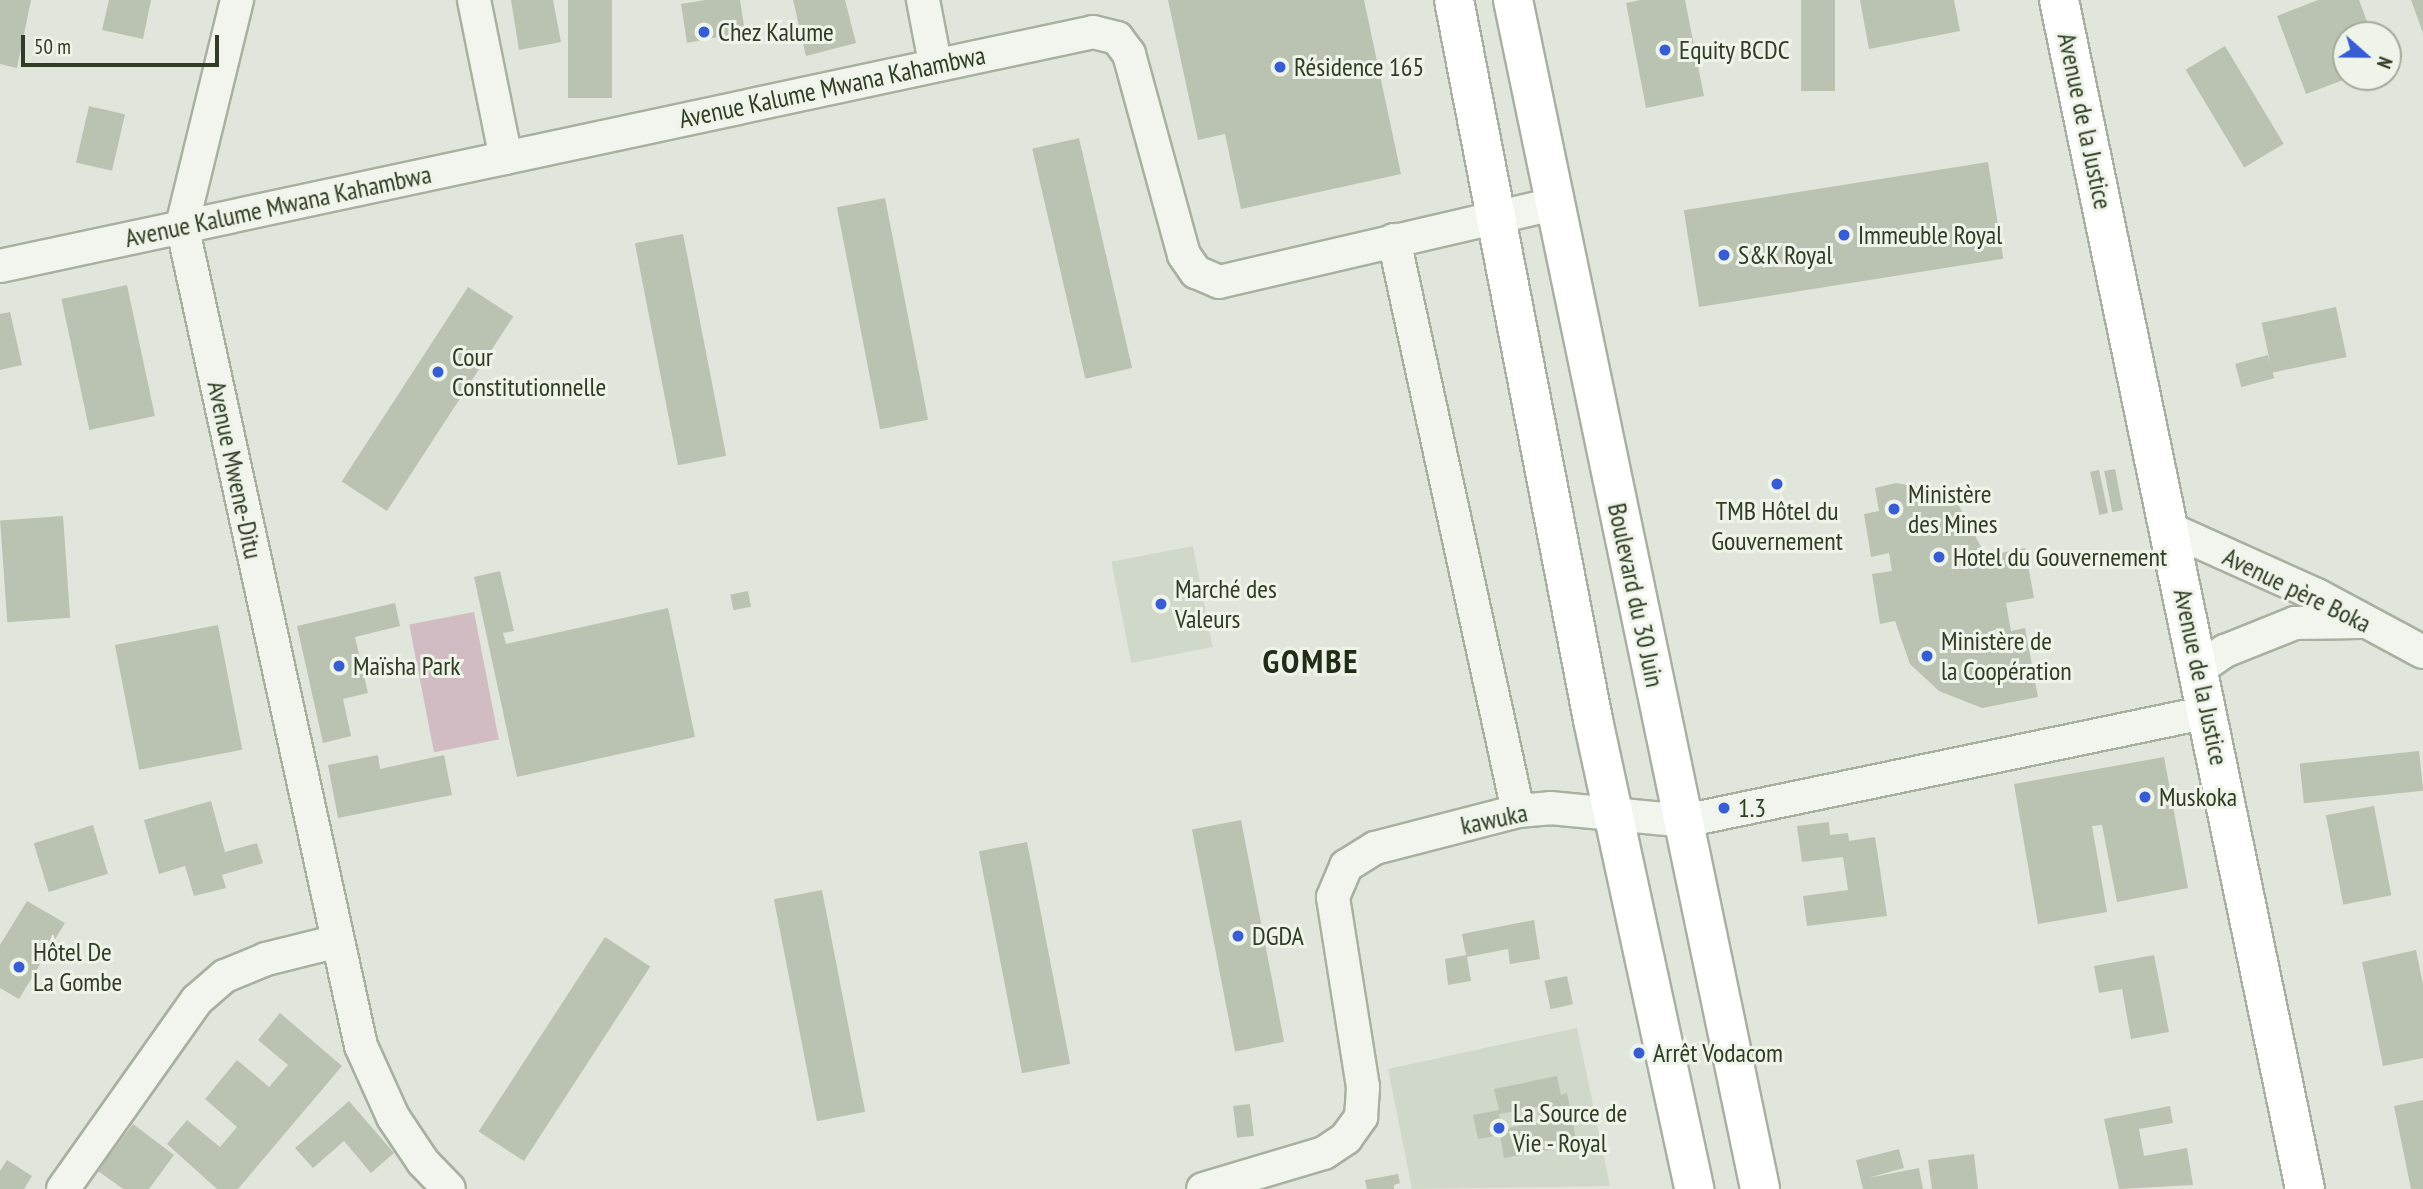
<!DOCTYPE html>
<html>
<head>
<meta charset="utf-8">
<style>
	body { margin:0 }
	#map { position:relative; width:2423px; height:1189px; overflow:hidden; background:#e0e6db; font-family:"PT Sans Narrow",sans-serif }
	div>[style] { position:absolute }
	.built>* { inset:0; background:#d0d8c9; transform-origin:0 0 }
	.green>* { inset:0; background:#d1bcc3; transform-origin:0 0 }
	.building>* { inset:0; background:#bac3b2; transform-origin:0 0 }
	.roads { filter:drop-shadow(2px 0 #a8b0a0) drop-shadow(-2px 0 #a8b0a0) drop-shadow(0 2px #a8b0a0) drop-shadow(0 -2px #a8b0a0) }
	.minor>* { height:32px; margin:-16px; padding:0 16px; transform-origin:16px; border-radius:16px; background:#f1f5ee }
	.major>* { height:38px; margin:-19px; padding:0 19px; transform-origin:19px; border-radius:19px; background:#fff }
	.dots>* { width:19px; height:19px; translate:-50% -50%; box-sizing:border-box; border:4px solid #eff4ea; border-radius:50% }
	span { translate:-50% -50%; white-space:nowrap; text-align:center; line-height:1.15; -webkit-text-stroke:6px #eff4ea; paint-order:stroke }
	.poi-label { font-size:26px; color:#303d24 }
	.left { translate:0 -50%; text-align:left }
	.street-label { font-size:26px; color:#303d24 }
	.district-label { font-size:33px; color:#212d17; font-weight:700; letter-spacing:2px }
	.north { position:absolute; left:2332px; top:21px; width:70px; height:70px; box-sizing:border-box; background:#eff4ea; border:2px solid #a3ab9b; border-radius:50%; rotate:111deg; font-size:19px; font-weight:700; line-height:28px; text-align:center; color:#303d24 }
	.north::after { content:''; display:block; margin:auto; width:24px; height:32px; background:#375dd4; clip-path:polygon(50% 0,100% 100%,50% 72%,0 100%) }
	.scale { position:absolute; left:21px; top:35px; width:198px; height:32px; box-sizing:border-box; border:4px solid #303d24; border-top:0; padding-left:9px; font-size:21px; line-height:24px; white-space:nowrap; color:#303d24; -webkit-text-stroke:5px #eff4ea; paint-order:stroke }
</style>
</head>
<body>
<div id="map">
	<div class="built">
		<div style="left:1193px;top:546px;width:103px;height:83px;rotate:79deg"></div>
		<div style="clip-path:polygon(1577px 1028px,1610px 1186px,1412px 1189px,1388px 1069px)"></div>
	</div>
	<div class="green">
		<div style="left:474px;top:612px;width:130px;height:66px;rotate:79deg"></div>
	</div>
	<div class="building">
		<div style="clip-path:polygon(0 0,31px 0,17px 68px,0 64px)"></div>
		<div style="clip-path:polygon(109px 0,151px 0,143px 39px,102px 30px)"></div>
		<div style="clip-path:polygon(511px 0,553px 0,561px 42px,519px 50px)"></div>
		<div style="left:568px;top:0;width:44px;height:98px"></div>
		<div style="clip-path:polygon(705px 0,740px 0,745px 32px,687px 43px,681px 4px)"></div>
		<div style="clip-path:polygon(793px 0,845px 0,856px 43px,806px 56px)"></div>
		<div style="clip-path:polygon(1168px 0,1364px 0,1401px 174px,1241px 209px,1225px 134px,1198px 140px)"></div>
		<div style="clip-path:polygon(1640px 0,1685px 0,1704px 96px,1646px 108px,1626px 3px)"></div>
		<div style="left:1801px;top:0;width:34px;height:91px"></div>
		<div style="clip-path:polygon(1860px 0,1954px 0,1960px 31px,1869px 49px)"></div>
		<div style="clip-path:polygon(2318px 0,2359px 0,2372px 35px,2346px 35px,2346px 79px,2306px 94px,2277px 16px)"></div>
		<div style="clip-path:polygon(2411px 0,2423px 0,2423px 33px)"></div>
		<div style="left:2225px;top:46px;width:114px;height:46px;rotate:59deg"></div>
		<div style="left:89px;top:106px;width:37px;height:58px;rotate:13deg"></div>
		<div style="left:1079px;top:138px;width:236px;height:48px;rotate:77deg"></div>
		<div style="left:1988px;top:162px;width:98px;height:308px;rotate:81deg"></div>
		<div style="left:885px;top:198px;width:226px;height:49px;rotate:79deg"></div>
		<div style="left:683px;top:234px;width:226px;height:49px;rotate:79deg"></div>
		<div style="left:127px;top:285px;width:134px;height:67px;rotate:78deg"></div>
		<div style="left:468px;top:287px;width:54px;height:232px;rotate:33deg"></div>
		<div style="left:2336px;top:307px;width:51px;height:76px;rotate:78deg"></div>
		<div style="clip-path:polygon(10px 312px,22px 365px,0 370px,0 314px)"></div>
		<div style="left:2268px;top:355px;width:24px;height:34px;rotate:75deg"></div>
		<div style="left:2115px;top:469px;width:42px;height:11px;rotate:79deg"></div>
		<div style="left:2099px;top:470px;width:44px;height:9px;rotate:78deg"></div>
		<div style="clip-path:polygon(1896px 483px,1930px 489px,1959px 506px,1986px 556px,2025px 548px,2034px 598px,2006px 603px,2011px 631px,2025px 628px,2038px 697px,1982px 708px,1939px 691px,1910px 664px,1895px 621px,1880px 624px,1872px 574px,1892px 571px,1889px 553px,1871px 557px,1864px 514px,1879px 511px,1875px 488px)"></div>
		<div style="left:63px;top:516px;width:102px;height:63px;rotate:86deg"></div>
		<div style="clip-path:polygon(500px 571px,514px 631px,503px 633px,506px 644px,668px 608px,695px 737px,517px 777px,474px 577px)"></div>
		<div style="left:748px;top:591px;width:16px;height:18px;rotate:79deg"></div>
		<div style="clip-path:polygon(395px 603px,400px 626px,355px 637px,368px 693px,343px 699px,351px 736px,323px 743px,297px 626px)"></div>
		<div style="left:218px;top:625px;width:127px;height:105px;rotate:79deg"></div>
		<div style="left:2419px;top:751px;width:40px;height:120px;rotate:84deg"></div>
		<div style="clip-path:polygon(378px 755px,380px 769px,444px 755px,452px 795px,338px 818px,328px 765px)"></div>
		<div style="clip-path:polygon(2164px 757px,2188px 888px,2117px 902px,2102px 825px,2092px 826px,2107px 912px,2038px 924px,2014px 784px)"></div>
		<div style="clip-path:polygon(211px 801px,225px 852px,257px 843px,263px 863px,222px 875px,226px 888px,194px 896px,185px 866px,159px 874px,144px 820px)"></div>
		<div style="left:2374px;top:806px;width:91px;height:49px;rotate:79deg"></div>
		<div style="left:1241px;top:820px;width:226px;height:50px;rotate:79deg"></div>
		<div style="clip-path:polygon(1829px 822px,1830px 835px,1848px 833px,1849px 841px,1875px 837px,1887px 916px,1807px 926px,1803px 896px,1848px 890px,1843px 857px,1802px 862px,1797px 826px)"></div>
		<div style="left:93px;top:825px;width:51px;height:62px;rotate:73deg"></div>
		<div style="left:1027px;top:842px;width:226px;height:49px;rotate:79deg"></div>
		<div style="left:822px;top:890px;width:226px;height:49px;rotate:79deg"></div>
		<div style="clip-path:polygon(27px 901px,65px 923px,19px 999px,0 988px,0 945px)"></div>
		<div style="clip-path:polygon(1534px 920px,1540px 959px,1510px 964px,1508px 949px,1467px 957px,1471px 981px,1448px 985px,1445px 959px,1466px 955px,1462px 934px)"></div>
		<div style="left:605px;top:937px;width:54px;height:232px;rotate:33deg"></div>
		<div style="clip-path:polygon(2416px 950px,2423px 984px,2423px 1058px,2383px 1066px,2362px 962px)"></div>
		<div style="clip-path:polygon(2154px 955px,2169px 1032px,2131px 1039px,2122px 989px,2099px 993px,2094px 966px)"></div>
		<div style="left:1567px;top:976px;width:29px;height:23px;rotate:78deg"></div>
		<div style="clip-path:polygon(280px 1013px,342px 1066px,238px 1189px,217px 1189px,167px 1144px,187px 1120px,220px 1147px,237px 1127px,205px 1099px,237px 1060px,269px 1087px,288px 1065px,258px 1040px)"></div>
		<div style="clip-path:polygon(evenodd,1557px 1076px,1561px 1095px,1567px 1093px,1577px 1144px,1504px 1158px,1500px 1135px,1478px 1139px,1473px 1115px,1499px 1110px,1494px 1089px,1557px 1076px,1537px 1107px,1540px 1122px,1502px 1129px,1499px 1114px,1537px 1107px)"></div>
		<div style="clip-path:polygon(2423px 1100px,2423px 1189px,2411px 1189px,2394px 1106px)"></div>
		<div style="clip-path:polygon(349px 1101px,394px 1153px,371px 1173px,344px 1141px,313px 1168px,295px 1148px)"></div>
		<div style="left:1250px;top:1104px;width:32px;height:17px;rotate:83deg"></div>
		<div style="clip-path:polygon(2170px 1106px,2173px 1123px,2139px 1129px,2144px 1156px,2187px 1148px,2193px 1185px,2119px 1189px,2104px 1119px)"></div>
		<div style="clip-path:polygon(133px 1124px,174px 1155px,149px 1189px,123px 1189px,98px 1171px)"></div>
		<div style="clip-path:polygon(1899px 1149px,1904px 1168px,1868px 1178px,1919px 1168px,1923px 1189px,1863px 1189px,1856px 1160px)"></div>
		<div style="clip-path:polygon(1974px 1154px,1978px 1189px,1932px 1189px,1928px 1160px)"></div>
		<div style="clip-path:polygon(7px 1160px,32px 1176px,24px 1189px,0 1189px,0 1171px)"></div>
		<div style="clip-path:polygon(1398px 1174px,1400px 1183px,1394px 1185px,1394px 1189px,1367px 1189px,1365px 1180px)"></div>
	</div>
	<div class="roads">
		<div class="minor">
			<div style="left:237px;top:0;width:232px;rotate:103.7deg"></div>
			<div style="left:182px;top:225px;width:840px;rotate:77.7deg"></div>
			<div style="left:361px;top:1046px;width:78px;rotate:65.7deg"></div>
			<div style="left:393px;top:1117px;width:54px;rotate:56.3deg"></div>
			<div style="left:423px;top:1162px;width:37px;rotate:46deg"></div>
			<div style="left:474px;top:0;width:161px;rotate:78.6deg"></div>
			<div style="left:923px;top:0;width:64px;rotate:79.2deg"></div>
			<div style="left:1394px;top:240px;width:584px;rotate:77.75deg"></div>
			<div style="left:0;top:266px;width:1118px;rotate:-12.08deg"></div>
			<div style="left:1093px;top:32px;width:25px;rotate:14deg"></div>
			<div style="left:1117px;top:38px;width:20px;rotate:53deg"></div>
			<div style="left:1129px;top:54px;width:208px;rotate:74.7deg"></div>
			<div style="left:1184px;top:255px;width:21px;rotate:55deg"></div>
			<div style="left:1196px;top:272px;width:25px;rotate:23deg"></div>
			<div style="left:1219px;top:282px;width:344px;rotate:-13.1deg"></div>
			<div style="left:2170px;top:529px;width:161px;rotate:24.2deg"></div>
			<div style="left:2317px;top:595px;width:120px;rotate:28.3deg"></div>
			<div style="left:2199px;top:669px;width:32px;rotate:-35deg"></div>
			<div style="left:2225px;top:651px;width:75px;rotate:-21.8deg"></div>
			<div style="left:2295px;top:623px;width:66px;rotate:-0.9deg"></div>
			<div style="left:63px;top:1189px;width:232px;rotate:-54.7deg"></div>
			<div style="left:197px;top:1000px;width:37px;rotate:-41deg"></div>
			<div style="left:225px;top:976px;width:44px;rotate:-22.5deg"></div>
			<div style="left:266px;top:959px;width:74px;rotate:-14deg"></div>
			<div style="left:1203px;top:1189px;width:126px;rotate:-16.6deg"></div>
			<div style="left:1324px;top:1153px;width:27px;rotate:-34deg"></div>
			<div style="left:1346px;top:1138px;width:26px;rotate:-54deg"></div>
			<div style="left:1361px;top:1117px;width:30px;rotate:-86deg"></div>
			<div style="left:1363px;top:1087px;width:192px;rotate:-99deg"></div>
			<div style="left:1333px;top:897px;width:34px;rotate:-67deg"></div>
			<div style="left:1346px;top:866px;width:34px;rotate:-32deg"></div>
			<div style="left:1375px;top:848px;width:148px;rotate:-14.5deg"></div>
			<div style="left:1518px;top:811px;width:32px;rotate:-5deg"></div>
			<div style="left:1550px;top:808px;width:135px;rotate:5.5deg"></div>
			<div style="left:1684px;top:821px;width:535px;rotate:-11.75deg"></div>
		</div>
		<div class="major">
			<div style="left:1454px;top:0;width:733px;rotate:79.07deg"></div>
			<div style="left:1593px;top:720px;width:480px;rotate:77.8deg"></div>
			<div style="left:1513px;top:0;width:1214px;rotate:78.26deg"></div>
			<div style="left:2059px;top:0;width:1214px;rotate:78.31deg"></div>
		</div>
	</div>
	<div class="dots">
		<div style="left:704px;top:32px;background:#375dd4"></div>
		<div style="left:1665px;top:50px;background:#375dd4"></div>
		<div style="left:1280px;top:67px;background:#375dd4"></div>
		<div style="left:1844px;top:235px;background:#375dd4"></div>
		<div style="left:1724px;top:255px;background:#375dd4"></div>
		<div style="left:438px;top:372px;background:#375dd4"></div>
		<div style="left:1777px;top:484px;background:#375dd4"></div>
		<div style="left:1894px;top:509px;background:#375dd4"></div>
		<div style="left:1939px;top:557px;background:#375dd4"></div>
		<div style="left:1161px;top:604px;background:#375dd4"></div>
		<div style="left:1927px;top:656px;background:#375dd4"></div>
		<div style="left:339px;top:666px;background:#375dd4"></div>
		<div style="left:2145px;top:797px;background:#375dd4"></div>
		<div style="left:1724px;top:808px;background:#375dd4"></div>
		<div style="left:1238px;top:936px;background:#375dd4"></div>
		<div style="left:19px;top:967px;background:#375dd4"></div>
		<div style="left:1639px;top:1053px;background:#375dd4"></div>
		<div style="left:1499px;top:1128px;background:#375dd4"></div>
	</div>
	<div class="poi-label">
		<span class="left" style="left:718px;top:32px">Chez Kalume</span>
		<span class="left" style="left:1679px;top:50px">Equity BCDC</span>
		<span class="left" style="left:1294px;top:67px">Résidence 165</span>
		<span class="left" style="left:1858px;top:235px">Immeuble Royal</span>
		<span class="left" style="left:1738px;top:255px">S&amp;K Royal</span>
		<span class="left" style="left:452px;top:372px">Cour<br>Constitutionnelle</span>
		<span class="left" style="left:1908px;top:509px">Ministère<br>des Mines</span>
		<span style="left:1777px;top:526px">TMB Hôtel du<br>Gouvernement</span>
		<span class="left" style="left:1953px;top:557px">Hotel du Gouvernement</span>
		<span class="left" style="left:1175px;top:604px">Marché des<br>Valeurs</span>
		<span class="left" style="left:1941px;top:656px">Ministère de<br>la Coopération</span>
		<span class="left" style="left:353px;top:666px">Maïsha Park</span>
		<span class="left" style="left:2159px;top:797px">Muskoka</span>
		<span class="left" style="left:1738px;top:808px">1.3</span>
		<span class="left" style="left:1252px;top:936px">DGDA</span>
		<span class="left" style="left:33px;top:967px">Hôtel De<br>La Gombe</span>
		<span class="left" style="left:1653px;top:1053px">Arrêt Vodacom</span>
		<span class="left" style="left:1513px;top:1128px">La Source de<br>Vie - Royal</span>
	</div>
	<div class="street-label">
		<span style="left:832px;top:87px;rotate:-12deg">Avenue Kalume Mwana Kahambwa</span>
		<span style="left:2085px;top:121px;rotate:78deg">Avenue de la Justice</span>
		<span style="left:278px;top:206px;rotate:-12deg">Avenue Kalume Mwana Kahambwa</span>
		<span style="left:235px;top:470px;rotate:78deg">Avenue Mwene-Ditu</span>
		<span style="left:2297px;top:590px;rotate:26deg">Avenue père Boka</span>
		<span style="left:1636px;top:595px;rotate:78deg">Boulevard du 30 Juin</span>
		<span style="left:2201px;top:677px;rotate:78deg">Avenue de la Justice</span>
		<span style="left:1494px;top:819px;rotate:-12deg">kawuka</span>
	</div>
	<div class="district-label">
		<span style="left:1311px;top:661px">GOMBE</span>
	</div>
	<div class="north">N</div>
	<div class="scale">50 m</div>
</div>
</body>
</html>
